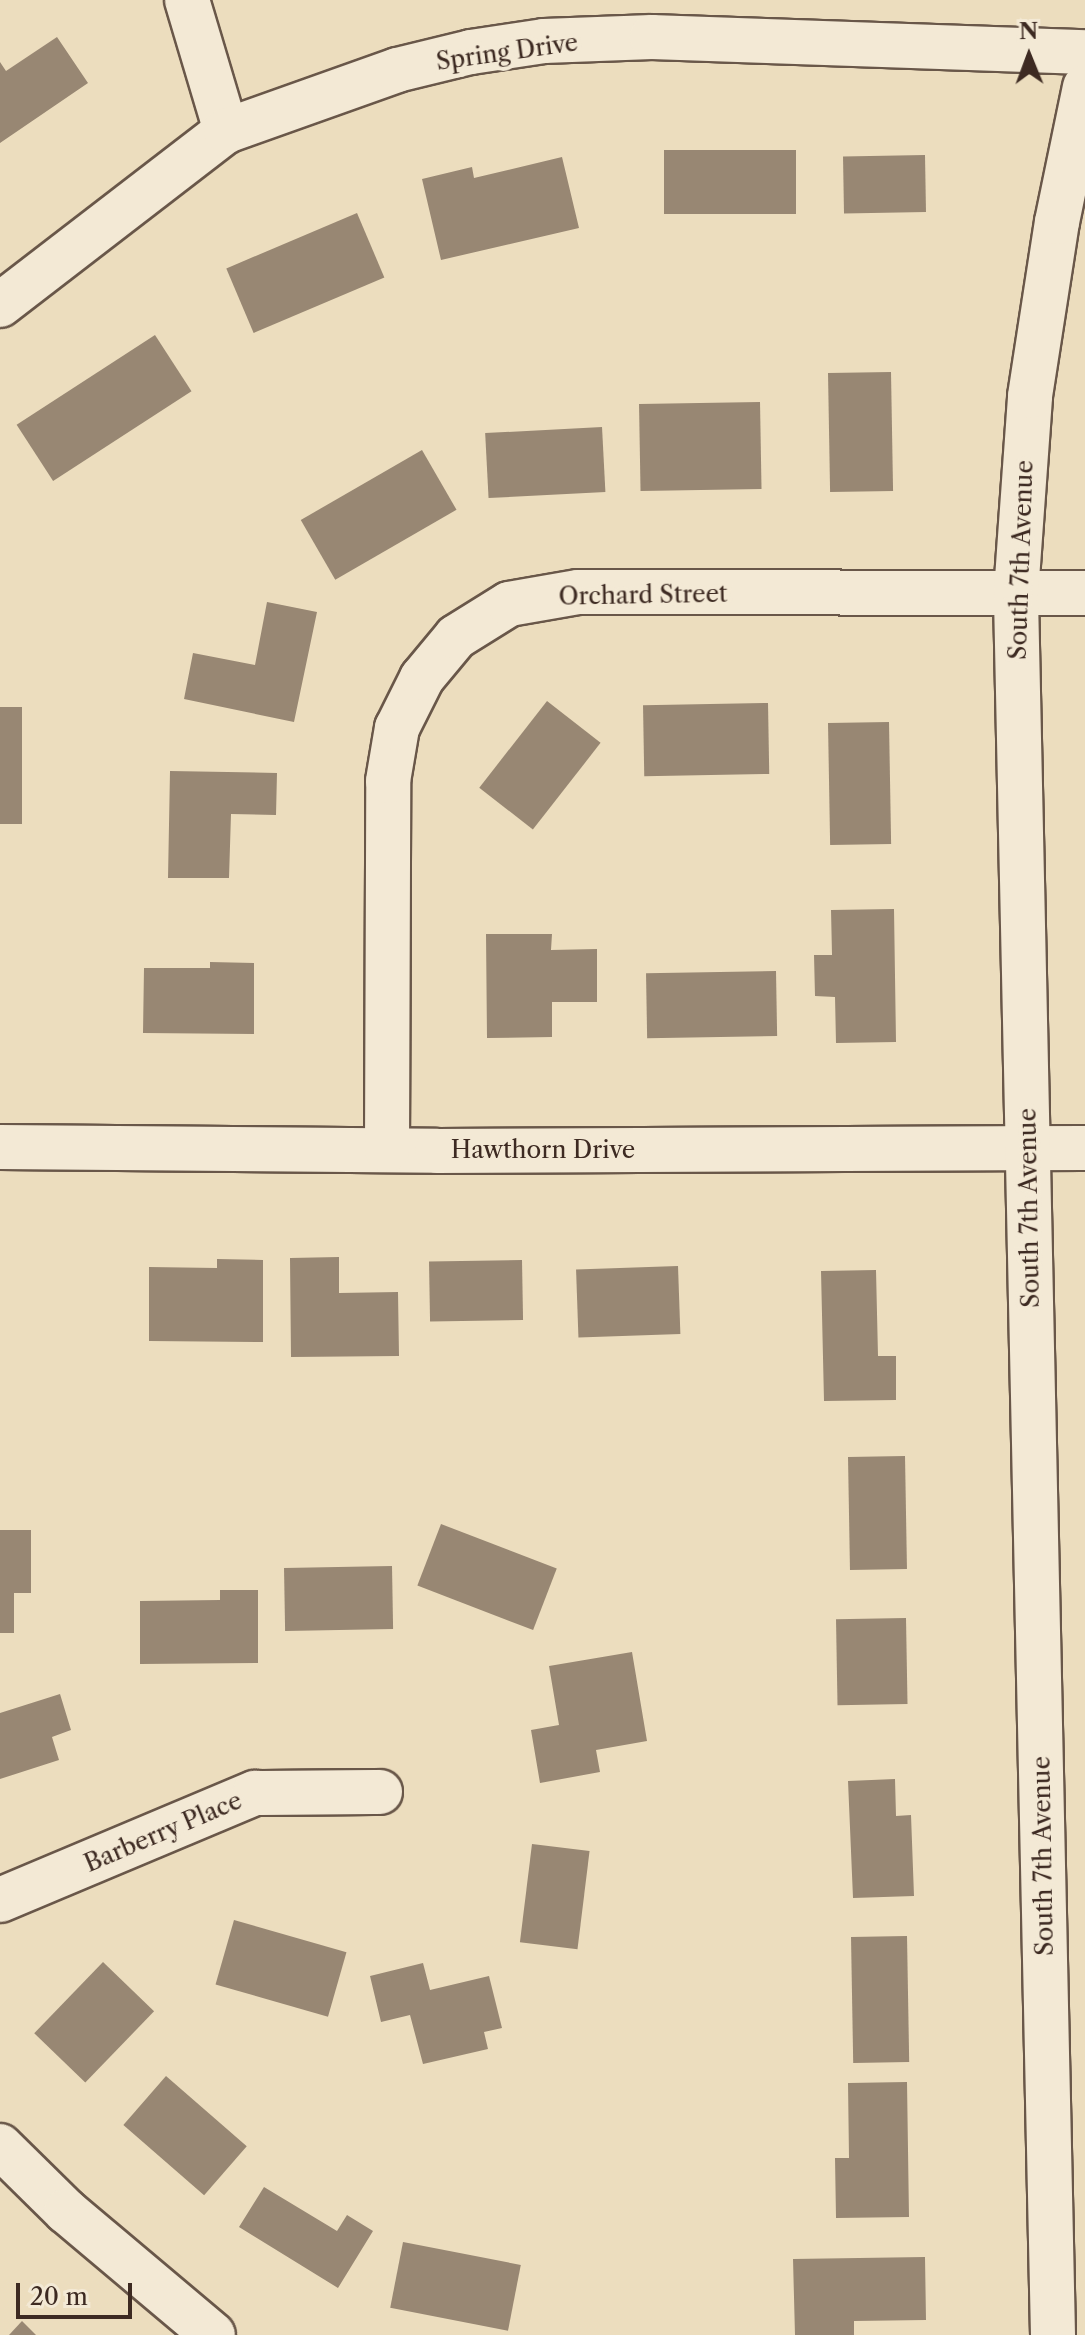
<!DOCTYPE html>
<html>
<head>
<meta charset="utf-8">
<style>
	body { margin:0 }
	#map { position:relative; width:1085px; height:2335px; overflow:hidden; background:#ecddbe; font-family:"Libre Caslon Text",serif }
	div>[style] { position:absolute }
	.building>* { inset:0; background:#988773; transform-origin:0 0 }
	.roads { filter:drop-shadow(2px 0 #695749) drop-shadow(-2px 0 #695749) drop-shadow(0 2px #695749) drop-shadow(0 -2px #695749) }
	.minor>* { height:44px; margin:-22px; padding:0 22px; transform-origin:22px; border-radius:22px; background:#f3e9d5 }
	span { translate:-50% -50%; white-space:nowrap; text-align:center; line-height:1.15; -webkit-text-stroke:8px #f3e9d5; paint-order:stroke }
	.street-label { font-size:24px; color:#3d2a22 }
	.north { position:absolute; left:989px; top:16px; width:80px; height:80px; -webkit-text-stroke:6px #f3e9d5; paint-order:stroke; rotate:359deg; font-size:22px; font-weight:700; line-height:32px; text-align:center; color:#3d2a22 }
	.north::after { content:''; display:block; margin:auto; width:28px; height:36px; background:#3d2a22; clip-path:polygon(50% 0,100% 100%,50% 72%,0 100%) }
	.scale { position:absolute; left:16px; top:2283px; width:116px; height:36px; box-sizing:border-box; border:4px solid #3d2a22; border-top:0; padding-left:10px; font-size:24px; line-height:28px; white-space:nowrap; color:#3d2a22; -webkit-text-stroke:6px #f3e9d5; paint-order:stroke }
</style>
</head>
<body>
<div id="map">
	<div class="building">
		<div style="clip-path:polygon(57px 37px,88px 83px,0 143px,0 62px,6px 71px)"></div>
		<div style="left:664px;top:150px;width:132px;height:64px"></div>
		<div style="left:925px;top:155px;width:57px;height:82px;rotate:89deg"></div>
		<div style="clip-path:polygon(562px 157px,579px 228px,441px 260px,422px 179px,472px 167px,474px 178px)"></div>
		<div style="left:357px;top:213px;width:70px;height:142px;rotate:67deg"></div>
		<div style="left:155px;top:335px;width:67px;height:165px;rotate:57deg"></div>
		<div style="left:891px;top:372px;width:119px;height:63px;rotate:89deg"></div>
		<div style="left:760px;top:402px;width:87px;height:121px;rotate:89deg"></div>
		<div style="left:602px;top:427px;width:65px;height:117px;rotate:87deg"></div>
		<div style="left:422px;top:450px;width:69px;height:140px;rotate:60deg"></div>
		<div style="clip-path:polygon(267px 602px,317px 612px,294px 722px,184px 699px,193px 653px,255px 665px)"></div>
		<div style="left:547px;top:701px;width:68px;height:110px;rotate:38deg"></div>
		<div style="left:768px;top:703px;width:71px;height:125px;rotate:89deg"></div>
		<div style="left:0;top:707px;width:22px;height:117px"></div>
		<div style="left:889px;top:722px;width:122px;height:61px;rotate:89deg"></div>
		<div style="clip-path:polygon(170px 771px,277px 773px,276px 815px,231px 814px,229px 878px,168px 878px)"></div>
		<div style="clip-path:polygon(894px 909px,896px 1042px,836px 1043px,835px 997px,815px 996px,814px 955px,832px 955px,831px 910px)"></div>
		<div style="clip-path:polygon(486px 934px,552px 934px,551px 950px,597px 949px,597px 1002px,552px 1002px,552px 1037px,487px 1038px)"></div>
		<div style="clip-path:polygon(210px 962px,254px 963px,254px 1034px,143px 1033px,144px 968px,210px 968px)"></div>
		<div style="left:776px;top:971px;width:65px;height:130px;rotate:89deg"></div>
		<div style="clip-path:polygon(339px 1257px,339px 1293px,398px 1292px,399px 1356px,291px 1357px,290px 1258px)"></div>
		<div style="clip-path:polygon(217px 1259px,263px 1260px,263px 1342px,149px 1341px,149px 1267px,217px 1268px)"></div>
		<div style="left:522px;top:1260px;width:60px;height:93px;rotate:89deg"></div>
		<div style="left:678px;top:1266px;width:68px;height:102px;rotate:88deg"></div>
		<div style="clip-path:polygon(876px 1270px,878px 1356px,896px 1356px,896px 1400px,824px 1401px,821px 1271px)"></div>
		<div style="left:905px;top:1456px;width:113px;height:57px;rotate:89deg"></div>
		<div style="left:441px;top:1524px;width:124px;height:66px;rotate:21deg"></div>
		<div style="clip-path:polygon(0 1530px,31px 1530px,31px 1593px,14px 1593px,14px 1633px,0 1633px)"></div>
		<div style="left:392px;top:1566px;width:63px;height:108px;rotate:89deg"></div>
		<div style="clip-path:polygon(220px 1590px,258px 1590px,258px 1663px,140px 1664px,140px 1601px,220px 1600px)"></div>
		<div style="left:906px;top:1618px;width:86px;height:70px;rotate:89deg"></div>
		<div style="clip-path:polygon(632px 1652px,647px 1741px,596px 1750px,600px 1772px,540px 1783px,531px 1730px,559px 1725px,549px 1666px)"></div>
		<div style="clip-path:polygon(60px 1694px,71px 1730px,52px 1737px,59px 1760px,0 1779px,0 1713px)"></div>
		<div style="clip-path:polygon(895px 1779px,896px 1816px,911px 1815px,914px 1896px,853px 1898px,848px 1781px)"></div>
		<div style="left:532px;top:1844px;width:58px;height:99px;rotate:7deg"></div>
		<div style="left:234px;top:1920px;width:117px;height:67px;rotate:16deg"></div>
		<div style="left:907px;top:1936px;width:126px;height:56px;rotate:89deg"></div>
		<div style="left:103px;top:1962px;width:71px;height:99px;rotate:44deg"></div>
		<div style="clip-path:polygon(423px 1963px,430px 1990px,489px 1976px,502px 2028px,484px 2032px,488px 2049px,423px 2064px,410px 2015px,381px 2022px,370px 1976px)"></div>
		<div style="left:166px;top:2076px;width:107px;height:65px;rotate:41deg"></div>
		<div style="clip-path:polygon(907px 2082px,909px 2217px,836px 2218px,835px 2158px,849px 2158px,848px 2083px)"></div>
		<div style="clip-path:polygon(264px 2187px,337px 2231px,347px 2215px,373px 2231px,338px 2288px,239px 2227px)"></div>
		<div style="left:403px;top:2242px;width:120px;height:67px;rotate:11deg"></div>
		<div style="clip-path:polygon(925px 2257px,926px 2320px,854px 2321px,854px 2335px,795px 2335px,793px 2259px)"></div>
		<div style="clip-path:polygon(22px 2321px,36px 2335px,9px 2335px)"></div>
	</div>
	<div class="roads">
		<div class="minor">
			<div style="left:187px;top:0;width:137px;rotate:73.4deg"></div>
			<div style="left:0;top:305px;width:285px;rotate:-37.6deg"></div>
			<div style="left:226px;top:131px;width:182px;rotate:-19.6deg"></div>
			<div style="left:397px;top:70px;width:76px;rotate:-13.7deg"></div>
			<div style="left:471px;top:52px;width:74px;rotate:-8.6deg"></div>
			<div style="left:544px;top:41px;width:108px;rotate:-2.1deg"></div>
			<div style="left:652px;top:37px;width:433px;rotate:2deg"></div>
			<div style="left:0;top:1147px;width:437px;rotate:0.5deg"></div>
			<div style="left:437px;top:1151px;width:648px;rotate:-0.27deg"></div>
			<div style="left:387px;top:1150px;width:369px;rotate:-89.8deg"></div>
			<div style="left:388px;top:781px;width:54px;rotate:-80.4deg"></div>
			<div style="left:397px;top:728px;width:56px;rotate:-63.4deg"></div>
			<div style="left:422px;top:678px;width:53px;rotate:-50.3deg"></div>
			<div style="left:456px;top:637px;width:62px;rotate:-31.9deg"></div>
			<div style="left:509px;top:604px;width:70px;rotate:-9.9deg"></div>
			<div style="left:578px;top:592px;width:507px;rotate:0.11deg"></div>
			<div style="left:0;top:1900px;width:277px;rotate:-22.8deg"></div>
			<div style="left:255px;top:1793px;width:125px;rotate:-0.5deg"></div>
			<div style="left:0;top:2146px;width:93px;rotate:44.6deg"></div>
			<div style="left:66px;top:2211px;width:192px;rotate:40.1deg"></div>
			<div style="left:1053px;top:2335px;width:1742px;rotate:-91.22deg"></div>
			<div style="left:1016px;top:593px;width:197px;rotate:-85.9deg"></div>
			<div style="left:1030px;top:396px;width:176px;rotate:-81.2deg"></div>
			<div style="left:1057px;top:222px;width:138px;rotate:-78.3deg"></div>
		</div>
	</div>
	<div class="street-label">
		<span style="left:507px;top:52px;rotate:-8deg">Spring Drive</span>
		<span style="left:1021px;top:560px;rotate:-88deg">South 7th Avenue</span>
		<span style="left:643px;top:595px;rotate:-1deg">Orchard Street</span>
		<span style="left:543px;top:1150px">Hawthorn Drive</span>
		<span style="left:1029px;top:1208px;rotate:-91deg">South 7th Avenue</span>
		<span style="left:163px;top:1832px;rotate:-23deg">Barberry Place</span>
		<span style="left:1043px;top:1856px;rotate:-91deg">South 7th Avenue</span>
	</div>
	<div class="north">N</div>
	<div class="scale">20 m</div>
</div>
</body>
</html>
